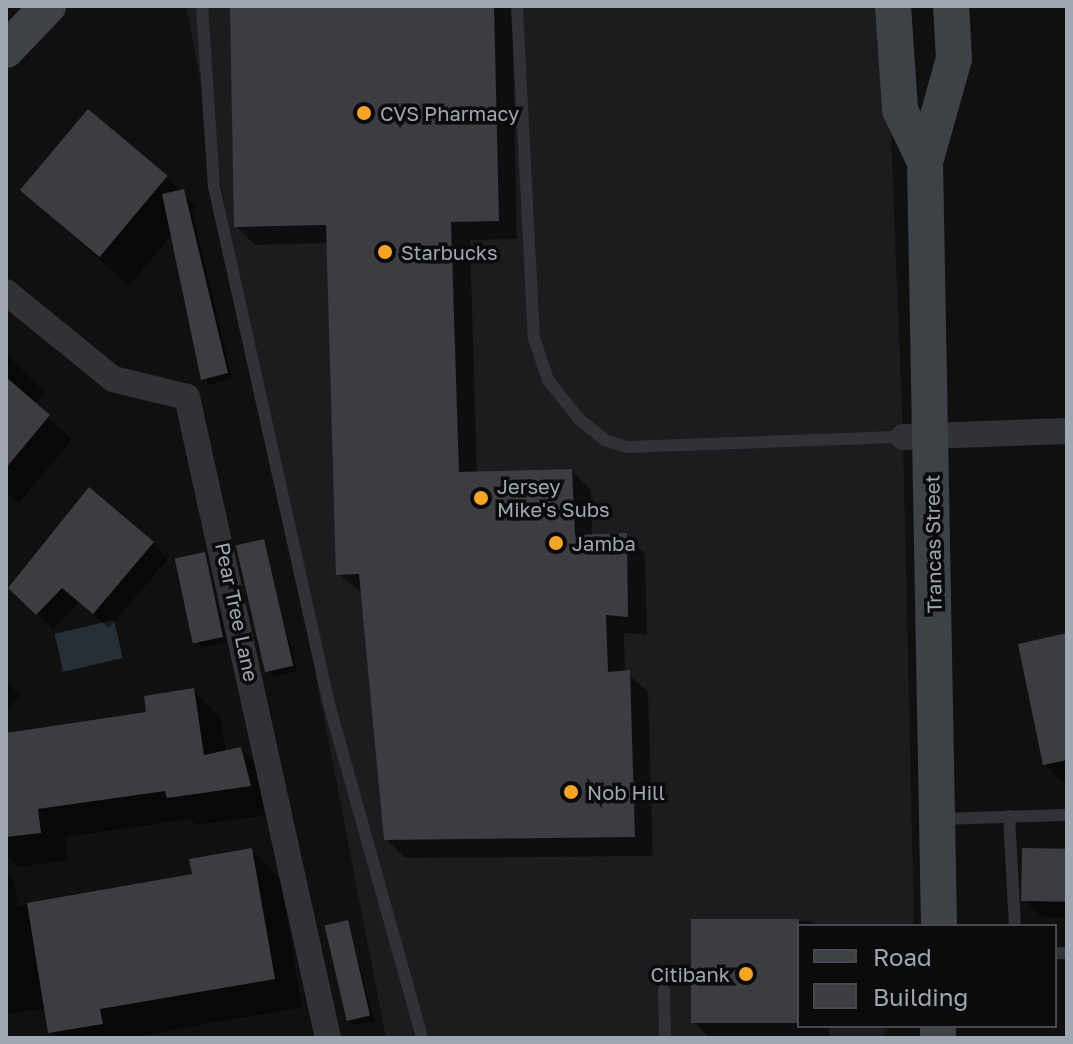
<!DOCTYPE html>
<html>
<head>
<meta charset="utf-8">
<style>
	body { margin:0 }
	#map { position:relative; width:1073px; height:1044px; overflow:hidden; background:#101011; font-family:"Golos Text",sans-serif }
	div>[style] { position:absolute }
	.built>* { inset:0; background:#1c1c1e }
	.water>* { inset:0; background:#262f35; transform-origin:0 0 }
	.shadow>* { inset:0; background:#0007 }
	.building>* { inset:0; background:#3b3d41; transform-origin:0 0 }
	.lane>* { height:12px; margin:-6px; padding:0 6px; transform-origin:6px; border-radius:6px; background:#303236 }
	.street>* { height:26px; margin:-13px; padding:0 13px; transform-origin:13px; border-radius:13px; background:#303236 }
	.secondary>* { height:36px; margin:-18px; padding:0 18px; transform-origin:18px; border-radius:18px; background:#3e4146 }
	.dots>* { width:22px; height:22px; translate:-50% -50%; box-sizing:border-box; border:4px solid #0b0b0c; border-radius:50% }
	span { translate:-50% -50%; white-space:nowrap; text-align:center; line-height:1.15; -webkit-text-stroke:7px #0b0b0c; paint-order:stroke }
	.poi-label { font-size:20px; color:#a0a7b2 }
	.left { translate:0 -50%; text-align:left }
	.right { translate:-100% -50%; text-align:right }
	.street-label { font-size:20px; color:#a0a7b2 }
	.frame { position:absolute; inset:0; border:8px solid #a0a7b2; pointer-events:none }
	.legend { position:absolute; left:797px; top:924px; width:260px; height:104px; box-sizing:border-box; background:#0b0b0c; border:2px solid #47494e; margin:0; padding:10px 14px; list-style:none; font-size:24px; color:#a0a7b2 }
	.legend li { display:flex; align-items:center; gap:16px; height:40px }
	.legend b { width:40px; border:2px solid #47494e }
</style>
</head>
<body>
<div id="map">
	<div class="built">
		<div style="clip-path:polygon(186px 6px,886px 6px,903px 437px,914px 926px,799px 926px,799px 1026px,890px 1026px,882px 1038px,386px 1038px)"></div>
	</div>
	<div class="water">
		<div style="left:114px;top:620px;width:39px;height:61px;rotate:77deg"></div>
	</div>
	<div class="shadow">
		<div style="clip-path:polygon(232px 6px,512px 6px,517px 239px,470px 240px,477px 474px,572px 471px,591px 490px,592px 536px,626px 535px,645px 554px,647px 635px,624px 633px,625px 672px,648px 691px,653px 856px,405px 858px,386px 839px,362px 593px,338px 574px,328px 243px,255px 245px,236px 226px)"></div>
		<div style="clip-path:polygon(166px 177px,196px 207px,192px 211px,232px 378px,208px 385px,172px 234px,129px 286px,22px 190px)"></div>
		<div style="clip-path:polygon(6px 353px,46px 393px,34px 404px,72px 440px,19px 503px,6px 492px)"></div>
		<div style="clip-path:polygon(263px 541px,297px 671px,275px 677px,269px 672px)"></div>
		<div style="clip-path:polygon(152px 543px,168px 559px,109px 628px,79px 602px,53px 629px,10px 587px)"></div>
		<div style="clip-path:polygon(204px 555px,227px 642px,202px 647px,197px 642px)"></div>
		<div style="clip-path:polygon(1067px 635px,1067px 781px,1062px 782px,1045px 764px)"></div>
		<div style="clip-path:polygon(6px 681px,20px 695px,6px 712px)"></div>
		<div style="clip-path:polygon(194px 691px,221px 718px,226px 752px,241px 749px,269px 777px,277px 814px,196px 825px,190px 819px,65px 837px,68px 860px,19px 867px,6px 854px,6px 735px,148px 714px)"></div>
		<div style="clip-path:polygon(1067px 849px,1067px 917px,1042px 917px,1025px 900px)"></div>
		<div style="clip-path:polygon(252px 850px,280px 879px,302px 1007px,128px 1038px,56px 1038px,46px 1008px,6px 1014px,6px 873px,14px 881px,18px 906px,194px 876px)"></div>
		<div style="clip-path:polygon(811px 921px,816px 926px,799px 926px,799px 1026px,829px 1026px,829px 1038px,710px 1038px,695px 1023px,693px 922px)"></div>
		<div style="clip-path:polygon(348px 922px,374px 1021px,353px 1025px,347px 1020px)"></div>
	</div>
	<div class="building">
		<div style="clip-path:polygon(230px 6px,494px 6px,499px 221px,451px 222px,459px 472px,572px 469px,575px 535px,627px 533px,628px 617px,606px 615px,608px 672px,630px 670px,635px 837px,384px 840px,359px 574px,336px 575px,326px 225px,234px 227px)"></div>
		<div style="left:88px;top:109px;width:104px;height:106px;rotate:40deg"></div>
		<div style="clip-path:polygon(184px 189px,228px 373px,201px 380px,162px 194px)"></div>
		<div style="clip-path:polygon(6px 377px,50px 415px,6px 468px)"></div>
		<div style="clip-path:polygon(89px 487px,154px 542px,93px 614px,62px 588px,36px 615px,8px 588px)"></div>
		<div style="left:264px;top:539px;width:130px;height:29px;rotate:77deg"></div>
		<div style="left:205px;top:552px;width:87px;height:31px;rotate:78deg"></div>
		<div style="clip-path:polygon(1067px 633px,1067px 760px,1043px 765px,1018px 644px)"></div>
		<div style="clip-path:polygon(194px 688px,204px 755px,241px 747px,251px 786px,167px 798px,165px 791px,38px 809px,41px 833px,6px 837px,6px 733px,146px 712px,144px 696px)"></div>
		<div style="clip-path:polygon(252px 848px,275px 979px,100px 1009px,103px 1024px,48px 1033px,27px 903px,192px 874px,189px 859px)"></div>
		<div style="left:1022px;top:848px;width:45px;height:53px;rotate:1deg"></div>
		<div style="left:799px;top:919px;width:104px;height:108px;rotate:90deg"></div>
		<div style="left:348px;top:920px;width:98px;height:24px;rotate:77deg"></div>
	</div>
	<div class="lane">
		<div style="left:202px;top:6px;width:181px;rotate:86.2deg"></div>
		<div style="left:214px;top:187px;width:530px;rotate:77.46deg"></div>
		<div style="left:329px;top:704px;width:347px;rotate:74.4deg"></div>
		<div style="left:517px;top:6px;width:332px;rotate:87.1deg"></div>
		<div style="left:534px;top:338px;width:44px;rotate:71.6deg"></div>
		<div style="left:548px;top:380px;width:50px;rotate:51.5deg"></div>
		<div style="left:579px;top:419px;width:33px;rotate:39deg"></div>
		<div style="left:605px;top:440px;width:22px;rotate:18deg"></div>
		<div style="left:626px;top:447px;width:277px;rotate:-2.1deg"></div>
		<div style="left:1009px;top:816px;width:110px;rotate:86.9deg"></div>
		<div style="left:940px;top:819px;width:127px;rotate:-1.8deg"></div>
		<div style="left:1055px;top:953px;width:12px"></div>
		<div style="left:664px;top:990px;width:48px;rotate:88.8deg"></div>
	</div>
	<div class="street">
		<div style="left:6px;top:292px;width:138px;rotate:39.1deg"></div>
		<div style="left:113px;top:379px;width:76px;rotate:13.7deg"></div>
		<div style="left:187px;top:397px;width:656px;rotate:77.59deg"></div>
		<div style="left:903px;top:437px;width:164px;rotate:-2.1deg"></div>
	</div>
	<div class="secondary">
		<div style="left:893px;top:6px;width:104px;rotate:86.1deg"></div>
		<div style="left:900px;top:110px;width:58px;rotate:64.3deg"></div>
		<div style="left:6px;top:50px;width:61px;rotate:-46.3deg"></div>
		<div style="left:939px;top:926px;width:764px;rotate:-91.05deg"></div>
		<div style="left:925px;top:162px;width:107px;rotate:-74.3deg"></div>
		<div style="left:954px;top:59px;width:53px;rotate:-93.2deg"></div>
		<div style="left:938px;top:1038px;width:12px;rotate:-90deg"></div>
	</div>
	<div class="dots">
		<div style="left:364px;top:113px;background:#f5a423"></div>
		<div style="left:385px;top:252px;background:#f5a423"></div>
		<div style="left:481px;top:498px;background:#f5a423"></div>
		<div style="left:556px;top:543px;background:#f5a423"></div>
		<div style="left:571px;top:792px;background:#f5a423"></div>
		<div style="left:746px;top:974px;background:#f5a423"></div>
	</div>
	<div class="poi-label">
		<span class="left" style="left:380px;top:113px">CVS Pharmacy</span>
		<span class="left" style="left:401px;top:252px">Starbucks</span>
		<span class="left" style="left:497px;top:498px">Jersey<br>Mike's Subs</span>
		<span class="left" style="left:572px;top:543px">Jamba</span>
		<span class="left" style="left:587px;top:792px">Nob Hill</span>
		<span class="right" style="left:730px;top:974px">Citibank</span>
	</div>
	<div class="street-label">
		<span style="left:933px;top:544px;rotate:-91deg">Trancas Street</span>
		<span style="left:237px;top:612px;rotate:78deg">Pear Tree Lane</span>
	</div>
	<div class="frame"></div>
	<ul class="legend">
	<li><b style="height:10px;background:#3e4146"></b>Road</li>
	<li><b style="height:22px;background:#3b3d41"></b>Building</li>
	</ul>
</div>
</body>
</html>
